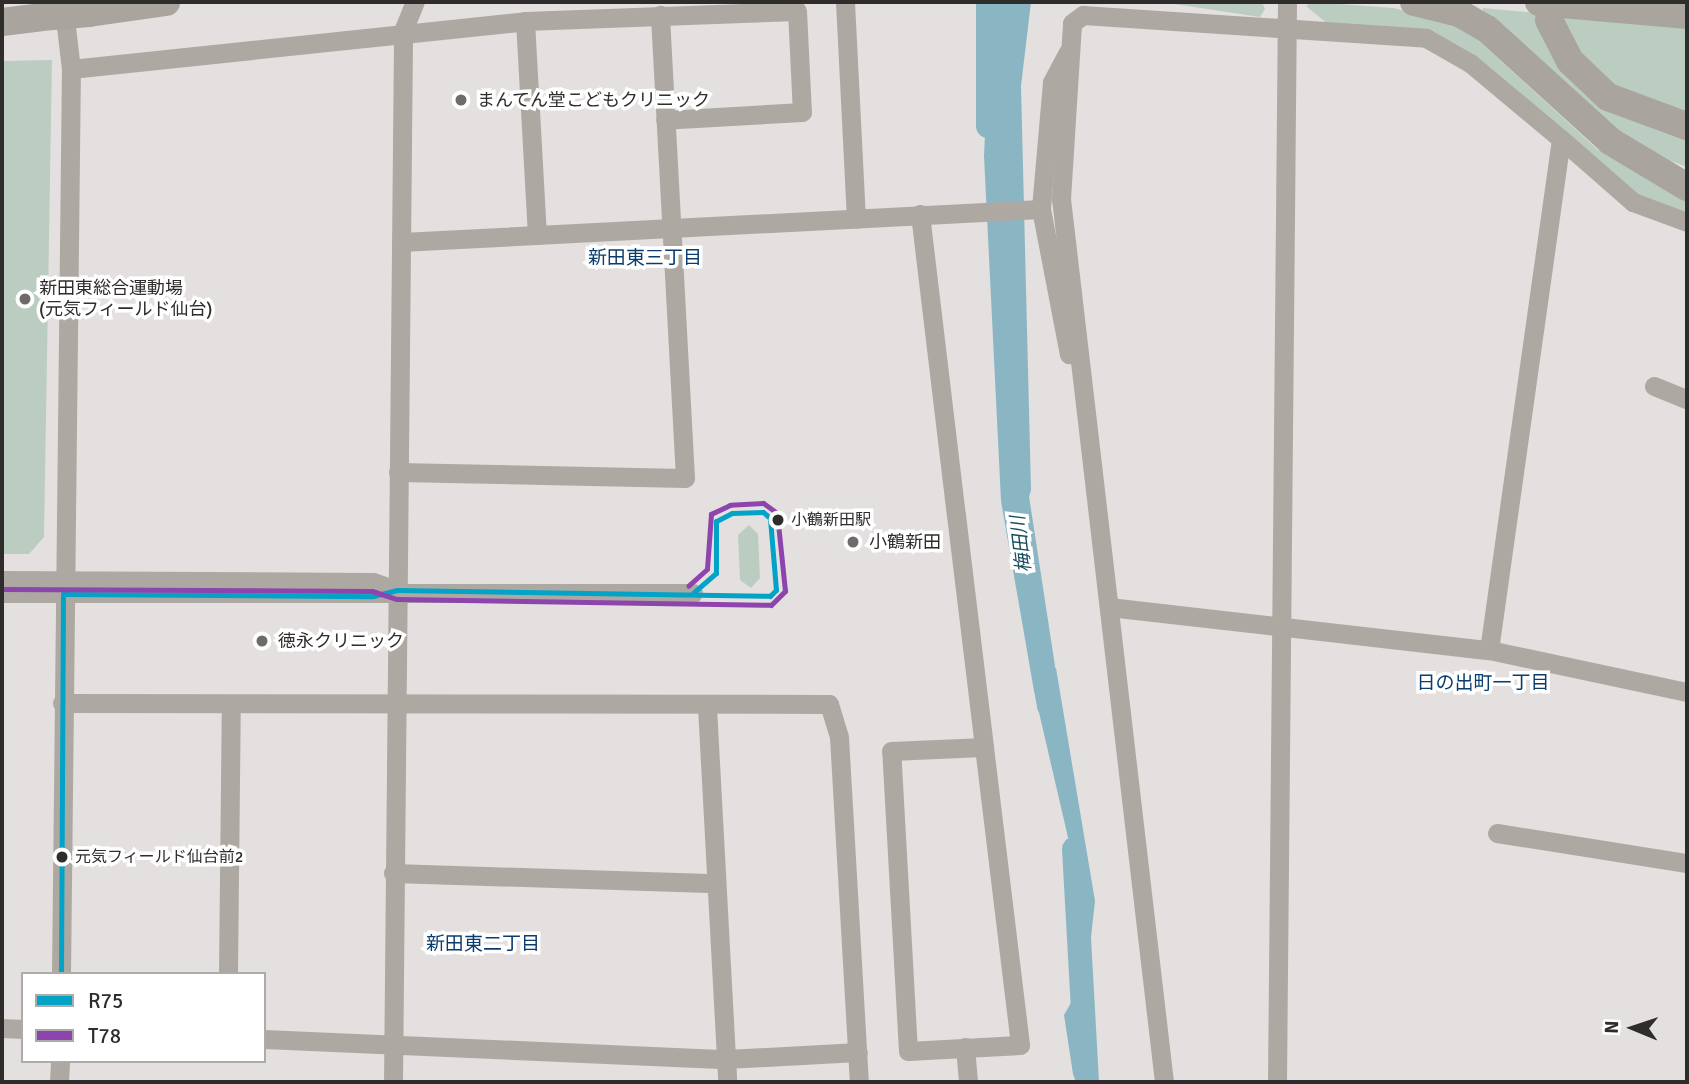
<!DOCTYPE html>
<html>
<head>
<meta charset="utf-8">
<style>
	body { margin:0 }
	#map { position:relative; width:1689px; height:1084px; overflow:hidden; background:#e4e0df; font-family:Signika,"Noto Sans JP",sans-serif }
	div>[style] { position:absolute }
	.green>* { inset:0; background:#bbcdc1 }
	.water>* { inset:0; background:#8ab6c4 }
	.river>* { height:24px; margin:-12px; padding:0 12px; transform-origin:12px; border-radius:12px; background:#8ab6c4 }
	.minor>* { height:19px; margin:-9.5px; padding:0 9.5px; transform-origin:9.5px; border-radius:9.5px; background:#ada9a2 }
	.highway>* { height:28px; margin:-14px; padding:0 14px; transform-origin:14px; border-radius:14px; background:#a9a49e }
	.highway-bridge>* { height:28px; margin:-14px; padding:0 14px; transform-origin:14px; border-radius:14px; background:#a9a49e }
	.bus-1>* { height:5px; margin:-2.5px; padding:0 2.5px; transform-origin:2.5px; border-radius:2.5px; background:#02a3c6 }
	.bus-2>* { height:5px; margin:-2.5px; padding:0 2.5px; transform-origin:2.5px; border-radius:2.5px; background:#8e44ad }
	.dots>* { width:19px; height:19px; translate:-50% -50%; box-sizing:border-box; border:4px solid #fff; border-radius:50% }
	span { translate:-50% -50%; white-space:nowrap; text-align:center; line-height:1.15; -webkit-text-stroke:7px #fff; paint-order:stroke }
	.bus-label { font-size:16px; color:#2f2d2b }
	.left { translate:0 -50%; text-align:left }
	.poi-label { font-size:18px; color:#2f2d2b }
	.neighbourhood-label { font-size:19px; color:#0a3d6e }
	.water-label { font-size:19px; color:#174e5e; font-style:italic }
	.frame { position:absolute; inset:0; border:4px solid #2f2d2b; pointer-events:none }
	.legend { position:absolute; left:21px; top:972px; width:245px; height:91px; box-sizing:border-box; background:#fff; border:2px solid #acabaa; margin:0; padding:9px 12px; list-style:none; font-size:21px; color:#2f2d2b }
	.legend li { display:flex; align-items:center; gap:14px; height:35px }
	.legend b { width:35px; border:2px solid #acabaa }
	.north { position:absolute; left:1598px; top:993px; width:70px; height:70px; -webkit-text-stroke:5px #fff; paint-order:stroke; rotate:272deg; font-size:19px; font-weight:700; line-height:28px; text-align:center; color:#2f2d2b }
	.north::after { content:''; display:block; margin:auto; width:24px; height:32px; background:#2f2d2b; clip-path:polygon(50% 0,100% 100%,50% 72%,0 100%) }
</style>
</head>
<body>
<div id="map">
	<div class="green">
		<div style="clip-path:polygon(1161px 2px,1262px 2px,1265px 9px,1260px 17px)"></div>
		<div style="clip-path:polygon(1312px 2px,1394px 8px,1465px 28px,1598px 150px,1687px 199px,1687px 216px,1651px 205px,1476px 58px,1329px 25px,1306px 6px)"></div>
		<div style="clip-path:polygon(1483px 8px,1537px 13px,1550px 40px,1687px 137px,1687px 167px,1639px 149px,1481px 16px)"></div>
		<div style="clip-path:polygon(1560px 17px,1687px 28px,1687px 117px,1616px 91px,1576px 52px)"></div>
		<div style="clip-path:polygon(52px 60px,44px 537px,29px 554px,2px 554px,2px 61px)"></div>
		<div style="clip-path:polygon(749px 525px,758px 534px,760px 578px,751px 588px,740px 580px,738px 535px)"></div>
	</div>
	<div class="water">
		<div style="clip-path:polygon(991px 2px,1031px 2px,1021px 86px,1031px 490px,1016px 543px,1036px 677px,1056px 668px,1095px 901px,1079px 1045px,1086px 1082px,1076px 1082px,1073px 1074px,1064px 1015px,1084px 980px,1080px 889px,1034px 691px,1001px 501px,984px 156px)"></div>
	</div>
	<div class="river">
		<div style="left:988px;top:2px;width:124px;rotate:90deg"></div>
		<div style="left:1017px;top:497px;width:211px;rotate:81.3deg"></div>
		<div style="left:1074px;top:849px;width:233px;rotate:86.8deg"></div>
	</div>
	<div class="minor">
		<div style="left:845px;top:2px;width:217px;rotate:87.1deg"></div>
		<div style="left:525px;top:21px;width:213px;rotate:86.8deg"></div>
		<div style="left:1068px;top:52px;width:34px;rotate:118deg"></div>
		<div style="left:1052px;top:82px;width:127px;rotate:95deg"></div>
		<div style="left:1041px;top:209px;width:148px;rotate:79.1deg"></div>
		<div style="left:71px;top:69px;width:457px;rotate:-6deg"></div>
		<div style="left:525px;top:21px;width:272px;rotate:-2.1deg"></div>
		<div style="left:797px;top:11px;width:101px;rotate:87.2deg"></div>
		<div style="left:802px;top:112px;width:137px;rotate:176.7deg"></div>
		<div style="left:1561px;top:139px;width:96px;rotate:41.2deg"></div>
		<div style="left:1633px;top:202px;width:58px;rotate:20.3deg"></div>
		<div style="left:920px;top:214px;width:303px;rotate:83.2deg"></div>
		<div style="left:956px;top:515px;width:234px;rotate:83.1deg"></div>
		<div style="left:984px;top:747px;width:300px;rotate:83.1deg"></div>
		<div style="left:1020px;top:1045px;width:112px;rotate:176.9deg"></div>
		<div style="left:908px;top:1051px;width:300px;rotate:-93.2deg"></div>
		<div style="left:891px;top:751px;width:93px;rotate:-2.5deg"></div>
		<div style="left:401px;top:242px;width:641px;rotate:-2.95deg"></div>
		<div style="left:1654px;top:386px;width:35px;rotate:22deg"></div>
		<div style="left:398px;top:472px;width:287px;rotate:1.2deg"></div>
		<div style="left:685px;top:478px;width:464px;rotate:-93.1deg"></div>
		<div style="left:2px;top:580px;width:371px;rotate:0.3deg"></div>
		<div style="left:373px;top:582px;width:24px;rotate:19deg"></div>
		<div style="left:2px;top:593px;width:691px"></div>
		<div style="left:1109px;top:607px;width:382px;rotate:6.5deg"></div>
		<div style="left:1489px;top:650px;width:202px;rotate:12deg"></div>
		<div style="left:62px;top:703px;width:767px;rotate:0.07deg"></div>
		<div style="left:829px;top:704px;width:34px;rotate:73deg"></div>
		<div style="left:839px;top:737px;width:346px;rotate:86.7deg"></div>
		<div style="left:707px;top:707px;width:376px;rotate:86.9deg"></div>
		<div style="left:1497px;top:833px;width:192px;rotate:9deg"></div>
		<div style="left:393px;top:873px;width:323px;rotate:1.8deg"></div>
		<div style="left:61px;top:974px;width:905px;rotate:-89.37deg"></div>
		<div style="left:71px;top:69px;width:67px;rotate:-96.8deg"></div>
		<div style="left:228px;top:974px;width:270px;rotate:-89.4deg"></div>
		<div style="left:2px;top:1028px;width:21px;rotate:3deg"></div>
		<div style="left:264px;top:1039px;width:462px;rotate:2.5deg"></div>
		<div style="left:726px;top:1059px;width:132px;rotate:-3deg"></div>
		<div style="left:965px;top:1047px;width:35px;rotate:85deg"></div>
		<div style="left:59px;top:1082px;width:21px;rotate:-87deg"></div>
		<div style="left:393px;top:1082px;width:1051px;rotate:-89.45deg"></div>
		<div style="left:403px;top:31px;width:31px;rotate:-68deg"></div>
		<div style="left:1164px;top:1082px;width:889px;rotate:-96.65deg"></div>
		<div style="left:1061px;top:199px;width:176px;rotate:-86.4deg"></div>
		<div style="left:1072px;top:23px;width:14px;rotate:-36deg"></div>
		<div style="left:1083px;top:15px;width:344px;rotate:3.8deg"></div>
		<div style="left:1426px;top:38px;width:51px;rotate:29.6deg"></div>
		<div style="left:1470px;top:63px;width:119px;rotate:39.9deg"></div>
		<div style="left:1561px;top:139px;width:516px;rotate:98.02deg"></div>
		<div style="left:1277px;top:1082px;width:1080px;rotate:-89.47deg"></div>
	</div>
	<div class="highway">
		<div style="left:1414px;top:2px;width:46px;rotate:13.7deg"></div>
		<div style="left:1459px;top:13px;width:32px;rotate:30deg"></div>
		<div style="left:1487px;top:29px;width:166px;rotate:42.3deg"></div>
		<div style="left:1610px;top:141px;width:90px;rotate:30.9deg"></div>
		<div style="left:1539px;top:2px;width:149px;rotate:5deg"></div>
		<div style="left:89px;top:13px;width:78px;rotate:-8.1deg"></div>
		<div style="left:1549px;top:20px;width:46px;rotate:62.9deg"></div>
		<div style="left:1570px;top:61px;width:52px;rotate:43.5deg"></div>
		<div style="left:1608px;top:97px;width:84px;rotate:20.2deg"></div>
		<div style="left:2px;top:22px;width:39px;rotate:-7deg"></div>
	</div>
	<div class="highway-bridge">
		<div style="left:41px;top:17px;width:48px;rotate:-4.8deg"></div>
	</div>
	<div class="bus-1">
		<div style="left:61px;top:974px;width:380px;rotate:-89.7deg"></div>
		<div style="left:63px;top:594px;width:310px;rotate:0.4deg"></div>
		<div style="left:373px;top:596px;width:25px;rotate:-14deg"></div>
		<div style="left:397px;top:590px;width:373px;rotate:0.9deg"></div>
		<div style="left:770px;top:596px;width:8px;rotate:-45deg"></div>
		<div style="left:776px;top:590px;width:72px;rotate:-94.8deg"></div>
		<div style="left:770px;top:518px;width:9px;rotate:-139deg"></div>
		<div style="left:763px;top:512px;width:31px;rotate:178deg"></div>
		<div style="left:732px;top:513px;width:18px;rotate:153deg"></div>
		<div style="left:716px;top:521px;width:52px;rotate:90deg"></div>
		<div style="left:716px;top:573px;width:30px;rotate:139deg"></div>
	</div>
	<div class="bus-2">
		<div style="left:2px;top:589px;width:370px;rotate:0.3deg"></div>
		<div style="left:372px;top:591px;width:26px;rotate:18deg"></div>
		<div style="left:397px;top:599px;width:374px;rotate:0.9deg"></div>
		<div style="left:771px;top:605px;width:20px;rotate:-45deg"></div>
		<div style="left:785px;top:591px;width:78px;rotate:-95.9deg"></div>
		<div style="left:777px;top:513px;width:17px;rotate:-144deg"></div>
		<div style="left:763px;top:503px;width:33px;rotate:177deg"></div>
		<div style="left:730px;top:505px;width:21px;rotate:155deg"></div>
		<div style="left:711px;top:514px;width:55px;rotate:94.2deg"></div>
		<div style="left:707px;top:569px;width:25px;rotate:138deg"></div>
	</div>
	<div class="dots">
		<div style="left:461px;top:100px;background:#6e6c6a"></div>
		<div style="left:25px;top:299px;background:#6e6c6a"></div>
		<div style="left:778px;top:520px;background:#2f2d2b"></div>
		<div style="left:853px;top:542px;background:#6e6c6a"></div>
		<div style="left:262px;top:641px;background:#6e6c6a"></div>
		<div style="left:62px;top:857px;background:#2f2d2b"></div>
	</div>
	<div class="bus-label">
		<span class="left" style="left:791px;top:520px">小鶴新田駅</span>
		<span class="left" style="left:75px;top:857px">元気フィールド仙台前2</span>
	</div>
	<div class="poi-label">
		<span class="left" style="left:477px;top:100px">まんてん堂こどもクリニック</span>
		<span class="left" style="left:39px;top:299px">新田東総合運動場<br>(元気フィールド仙台)</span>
		<span class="left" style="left:869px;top:542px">小鶴新田</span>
		<span class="left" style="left:278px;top:641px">徳永クリニック</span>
	</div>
	<div class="neighbourhood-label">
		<span style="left:645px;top:259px">新田東三丁目</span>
		<span style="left:1483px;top:684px">日の出町一丁目</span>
		<span style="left:483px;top:945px">新田東二丁目</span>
	</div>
	<div class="water-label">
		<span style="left:1022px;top:544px;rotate:-97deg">梅田川</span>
	</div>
	<div class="frame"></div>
	<ul class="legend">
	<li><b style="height:9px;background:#02a3c6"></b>R75</li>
	<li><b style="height:9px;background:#8e44ad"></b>T78</li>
	</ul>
	<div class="north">N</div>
</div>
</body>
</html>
